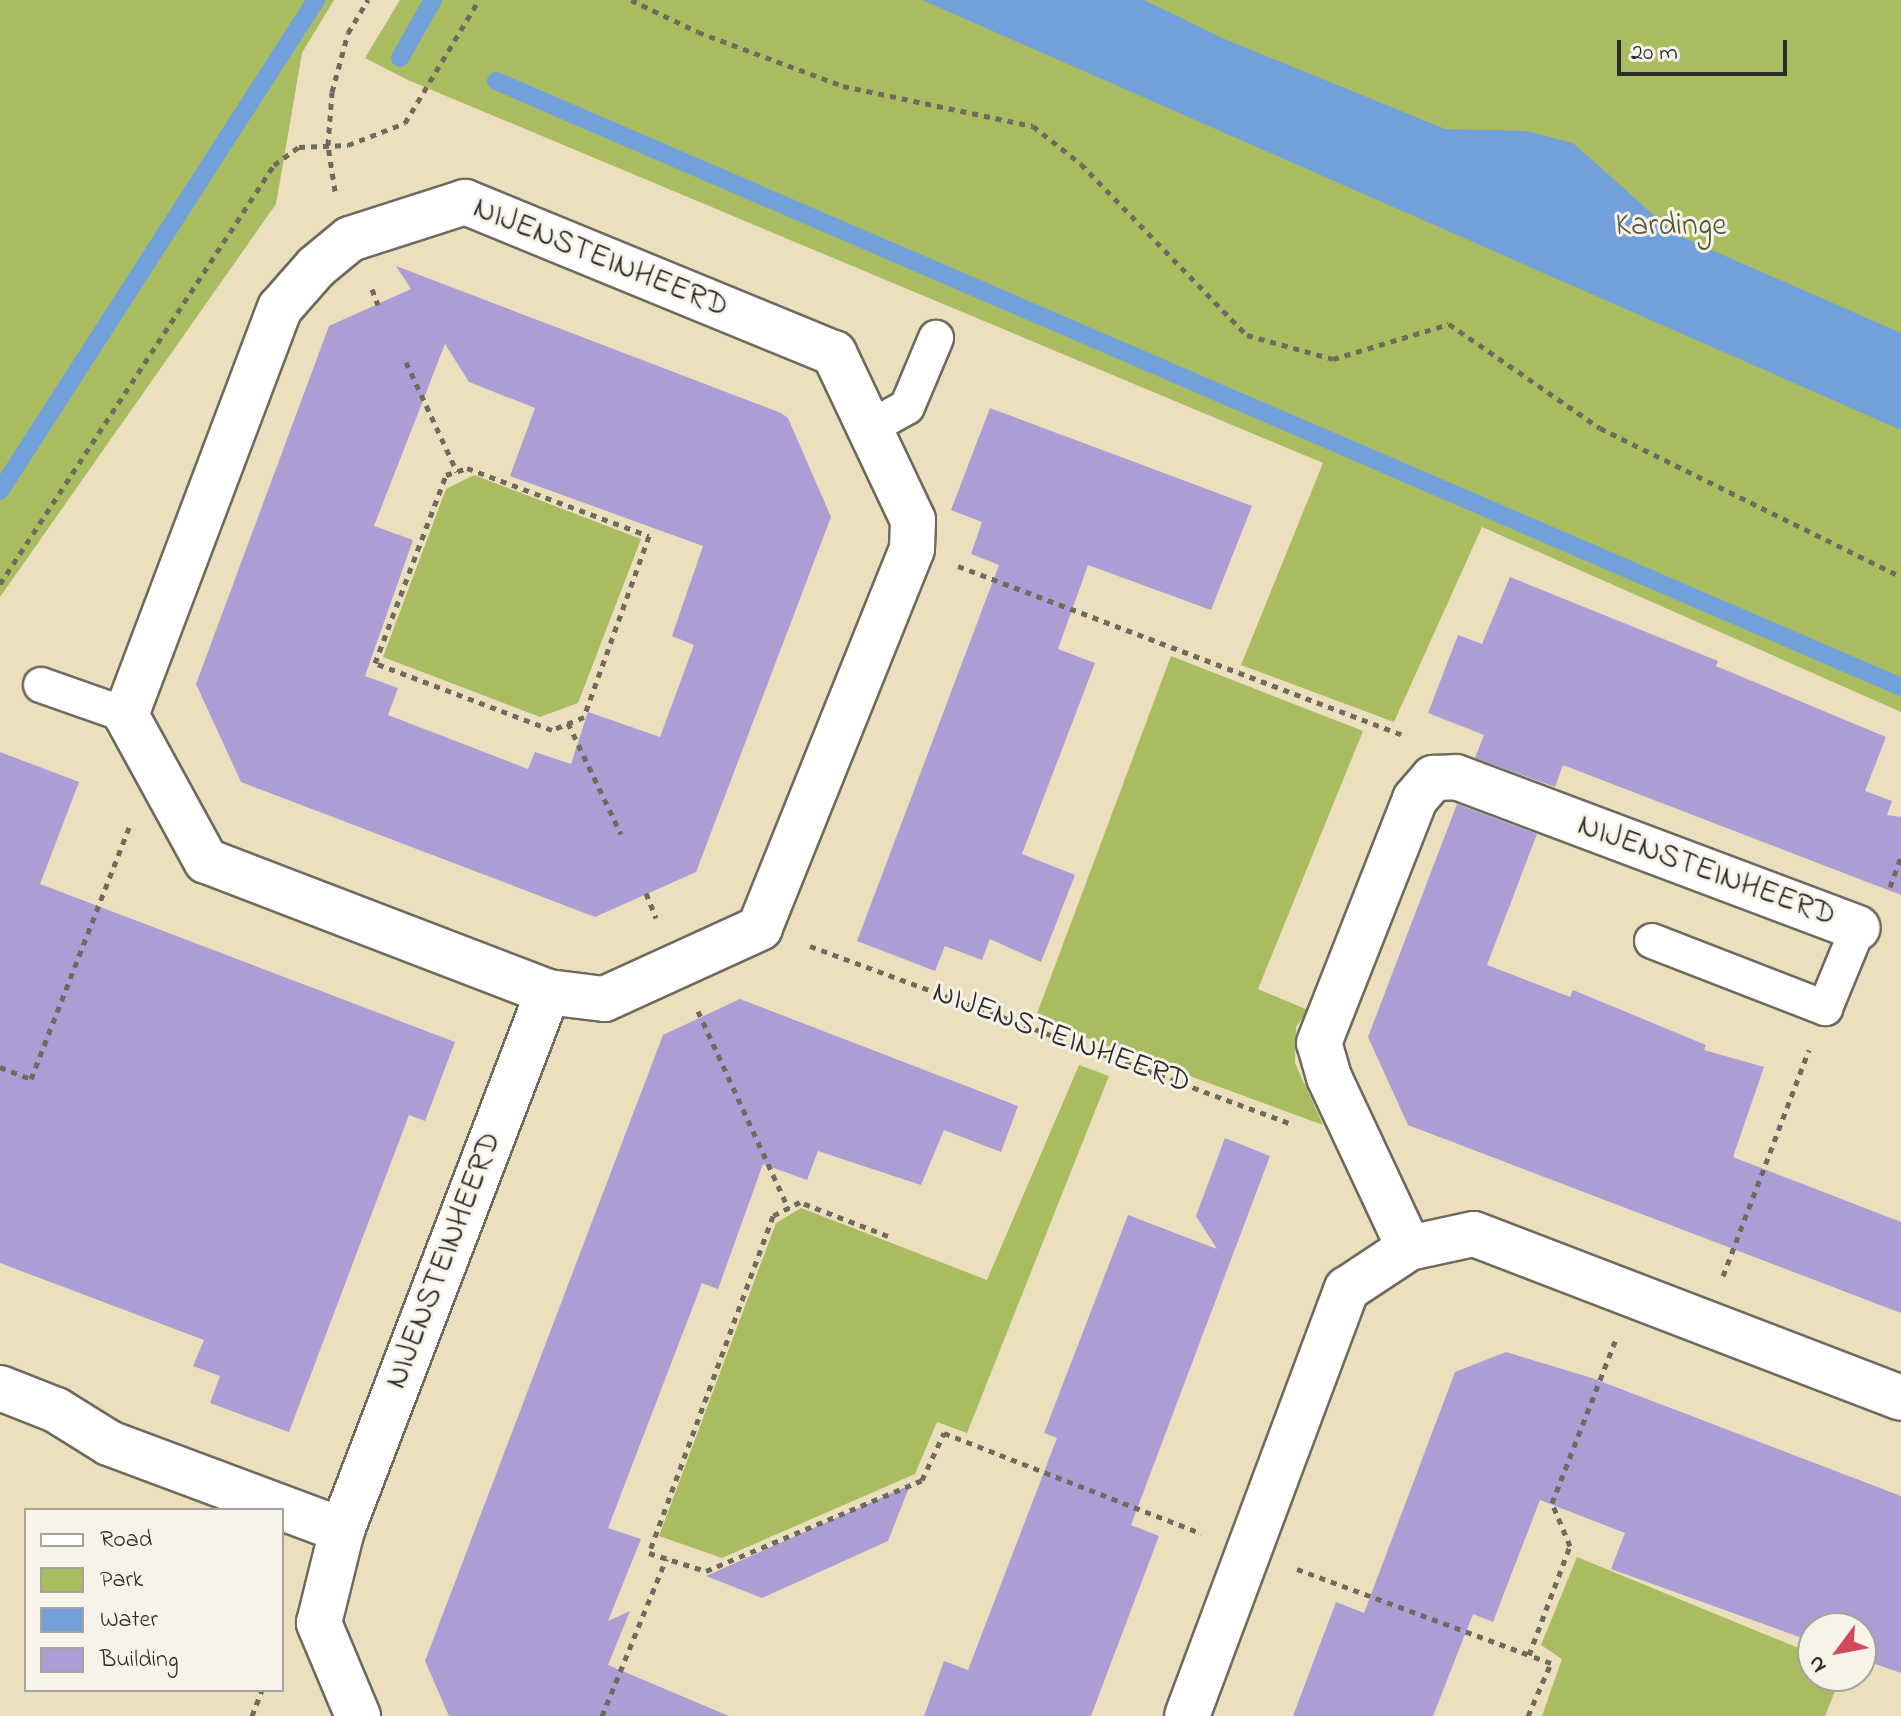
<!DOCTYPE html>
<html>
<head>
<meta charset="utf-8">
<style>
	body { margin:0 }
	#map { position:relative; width:1901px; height:1716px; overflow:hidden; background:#ecdfbd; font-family:"Indie Flower",sans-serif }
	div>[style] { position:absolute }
	.green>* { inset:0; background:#aabc60 }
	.water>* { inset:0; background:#72a0db }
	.stream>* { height:18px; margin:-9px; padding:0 9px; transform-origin:9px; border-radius:9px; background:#72a0db }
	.building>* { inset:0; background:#ac9dd5 }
	.path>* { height:5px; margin-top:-2.5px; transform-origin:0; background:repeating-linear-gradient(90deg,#6f6a5e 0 6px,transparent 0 12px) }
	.roads { filter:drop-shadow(2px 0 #6f6a5e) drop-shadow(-2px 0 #6f6a5e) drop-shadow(0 2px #6f6a5e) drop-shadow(0 -2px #6f6a5e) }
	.lane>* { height:34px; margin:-17px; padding:0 17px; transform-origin:17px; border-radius:17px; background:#fff }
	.street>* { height:44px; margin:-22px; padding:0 22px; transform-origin:22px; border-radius:22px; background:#fff }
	span { translate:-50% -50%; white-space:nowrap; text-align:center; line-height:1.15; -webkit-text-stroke:6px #f7f3e8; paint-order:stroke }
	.park-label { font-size:32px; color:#51563b }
	.street-label { font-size:32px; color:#2b2b2b }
	.legend { position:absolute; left:24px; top:1508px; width:260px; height:184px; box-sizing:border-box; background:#f7f3e8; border:2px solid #a5a39c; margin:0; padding:10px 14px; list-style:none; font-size:24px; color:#2b2b2b }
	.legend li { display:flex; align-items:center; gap:16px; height:40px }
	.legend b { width:40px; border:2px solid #a5a39c }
	.north { position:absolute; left:1797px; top:1612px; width:80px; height:80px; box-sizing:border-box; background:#f7f3e8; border:2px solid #a5a39c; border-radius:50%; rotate:238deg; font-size:22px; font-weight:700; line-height:32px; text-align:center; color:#2b2b2b }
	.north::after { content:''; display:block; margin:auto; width:28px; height:36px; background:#d1495b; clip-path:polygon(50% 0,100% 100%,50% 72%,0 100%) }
	.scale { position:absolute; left:1617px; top:40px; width:170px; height:36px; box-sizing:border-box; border:4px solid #2b2b2b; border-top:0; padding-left:10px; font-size:24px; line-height:28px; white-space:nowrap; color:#2b2b2b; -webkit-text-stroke:6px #f7f3e8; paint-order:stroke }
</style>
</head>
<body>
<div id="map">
	<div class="green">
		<div style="clip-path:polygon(0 0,334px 0,302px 53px,276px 204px,0 597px)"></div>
		<div style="clip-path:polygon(400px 0,1901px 0,1901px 712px,1482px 527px,1394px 722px,1241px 665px,1323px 463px,408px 80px,365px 58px)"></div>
		<div style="clip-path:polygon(474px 475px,641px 539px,578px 703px,540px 717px,383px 657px,446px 489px)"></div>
		<div style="clip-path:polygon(1171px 656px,1363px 731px,1258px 989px,1308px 1010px,1296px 1027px,1295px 1063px,1323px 1125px,1035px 1019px)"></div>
		<div style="clip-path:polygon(1079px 1065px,1109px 1076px,967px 1433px,937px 1422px,915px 1474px,722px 1558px,659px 1536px,776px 1223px,801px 1208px,987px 1280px)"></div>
		<div style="clip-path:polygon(1577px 1557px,1813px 1654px,1813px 1676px,1841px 1676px,1825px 1716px,1542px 1716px,1562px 1659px,1541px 1645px)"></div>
	</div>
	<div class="water">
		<div style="clip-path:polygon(922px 0,1144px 0,1222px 38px,1445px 129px,1526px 131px,1573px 143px,1675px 234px,1901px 333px,1901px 430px)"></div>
	</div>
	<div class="stream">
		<div style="left:400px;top:58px;width:67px;rotate:-60.4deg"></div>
		<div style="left:496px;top:81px;width:1530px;rotate:23.33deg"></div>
		<div style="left:0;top:491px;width:584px;rotate:-57.24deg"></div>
	</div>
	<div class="building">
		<div style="clip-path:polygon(evenodd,396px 266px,781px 413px,788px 418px,831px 517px,696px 872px,595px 917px,241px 782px,196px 684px,329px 326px,411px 289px,396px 266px,445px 344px,469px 382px,535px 408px,510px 476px,703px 546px,672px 636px,694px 645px,660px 737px,588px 712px,571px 764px,535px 752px,528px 769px,388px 715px,398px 688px,365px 676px,413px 540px,374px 526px,445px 344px)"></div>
		<div style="clip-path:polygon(990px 408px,1252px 506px,1211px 610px,1088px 565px,1058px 649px,1095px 663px,1022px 854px,1075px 875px,1041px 962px,990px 939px,982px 960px,945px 946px,935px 971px,857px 941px,999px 565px,971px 554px,982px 522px,951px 510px)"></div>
		<div style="clip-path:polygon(1510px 577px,1718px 661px,1716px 666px,1886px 737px,1865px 791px,1892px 801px,1887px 815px,1901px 817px,1901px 895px,1563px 765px,1555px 787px,1475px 758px,1484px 735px,1428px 713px,1458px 635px,1482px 644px)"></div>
		<div style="clip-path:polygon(0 752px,79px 782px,40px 884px,455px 1042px,425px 1121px,409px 1115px,289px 1432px,210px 1403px,220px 1376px,193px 1366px,204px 1340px,0 1263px)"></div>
		<div style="clip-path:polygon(1457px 804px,1537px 834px,1487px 965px,1570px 997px,1573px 990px,1706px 1045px,1704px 1050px,1764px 1067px,1733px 1157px,1901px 1222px,1901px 1313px,1408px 1125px,1368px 1037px)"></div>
		<div style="clip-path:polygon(740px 999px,1018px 1106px,1001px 1152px,944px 1130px,921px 1185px,818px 1151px,807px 1180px,763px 1164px,718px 1289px,702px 1283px,608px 1528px,641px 1539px,608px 1621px,630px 1611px,608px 1665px,729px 1716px,449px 1716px,425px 1661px,663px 1035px)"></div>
		<div style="clip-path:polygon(1225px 1138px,1270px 1156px,1131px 1525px,1159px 1536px,1091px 1716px,924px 1716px,944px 1661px,968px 1670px,1057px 1438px,1044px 1433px,1128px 1215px,1217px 1249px,1196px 1216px)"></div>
		<div style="clip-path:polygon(1506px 1352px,1592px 1378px,1901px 1496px,1901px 1673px,1861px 1659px,1861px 1628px,1813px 1628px,1813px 1642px,1611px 1569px,1625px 1533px,1540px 1500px,1493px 1622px,1473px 1614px,1433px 1716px,1293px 1716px,1336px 1602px,1364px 1613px,1455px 1372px)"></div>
		<div style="clip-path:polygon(910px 1485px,888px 1541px,762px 1598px,706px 1576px)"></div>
	</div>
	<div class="path">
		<div style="left:631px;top:0;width:74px;rotate:25.5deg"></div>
		<div style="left:698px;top:32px;width:155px;rotate:20.4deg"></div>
		<div style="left:843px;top:86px;width:194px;rotate:11.9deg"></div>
		<div style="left:1033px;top:126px;width:61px;rotate:38.4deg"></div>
		<div style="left:1081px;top:164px;width:238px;rotate:45.9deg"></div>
		<div style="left:1247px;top:335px;width:89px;rotate:15.6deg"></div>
		<div style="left:1333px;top:359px;width:121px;rotate:-16.8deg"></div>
		<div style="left:1449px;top:324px;width:183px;rotate:34.6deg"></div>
		<div style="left:1600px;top:428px;width:336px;rotate:26.3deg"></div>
		<div style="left:335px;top:191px;width:47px;rotate:-98.7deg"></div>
		<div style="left:328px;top:145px;width:53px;rotate:-85.7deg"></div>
		<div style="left:332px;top:92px;width:61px;rotate:-74.8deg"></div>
		<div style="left:348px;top:33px;width:39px;rotate:-59deg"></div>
		<div style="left:372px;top:289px;width:17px;rotate:69deg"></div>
		<div style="left:406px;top:362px;width:121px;rotate:65.1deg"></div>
		<div style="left:467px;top:468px;width:194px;rotate:20.5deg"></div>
		<div style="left:649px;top:536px;width:192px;rotate:109.8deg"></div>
		<div style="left:584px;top:717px;width:35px;rotate:158deg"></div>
		<div style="left:552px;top:730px;width:189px;rotate:-159.3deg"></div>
		<div style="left:375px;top:663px;width:201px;rotate:-69.3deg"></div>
		<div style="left:446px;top:475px;width:22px;rotate:-18deg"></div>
		<div style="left:958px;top:566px;width:478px;rotate:20.8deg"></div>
		<div style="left:0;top:584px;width:501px;rotate:-56.82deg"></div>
		<div style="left:274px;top:165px;width:31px;rotate:-36deg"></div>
		<div style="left:299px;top:147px;width:49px;rotate:-2.3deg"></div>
		<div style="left:348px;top:145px;width:61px;rotate:-21.1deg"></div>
		<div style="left:405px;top:123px;width:144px;rotate:-59deg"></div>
		<div style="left:568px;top:723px;width:123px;rotate:64.5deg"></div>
		<div style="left:1890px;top:887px;width:32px;rotate:-70deg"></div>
		<div style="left:646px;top:893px;width:27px;rotate:68deg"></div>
		<div style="left:810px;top:946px;width:514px;rotate:20.27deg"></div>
		<div style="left:698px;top:1011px;width:217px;rotate:65.4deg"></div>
		<div style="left:0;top:1067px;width:33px;rotate:21deg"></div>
		<div style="left:31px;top:1079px;width:270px;rotate:-68.7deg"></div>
		<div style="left:888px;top:1236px;width:94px;rotate:-158.9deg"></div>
		<div style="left:800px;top:1202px;width:30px;rotate:153deg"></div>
		<div style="left:773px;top:1216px;width:359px;rotate:110.2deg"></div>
		<div style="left:649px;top:1553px;width:60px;rotate:17.5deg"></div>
		<div style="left:706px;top:1571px;width:234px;rotate:-22.8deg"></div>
		<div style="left:922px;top:1480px;width:52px;rotate:-64.9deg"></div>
		<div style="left:944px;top:1433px;width:276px;rotate:21.3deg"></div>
		<div style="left:1723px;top:1276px;width:242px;rotate:-69.2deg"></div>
		<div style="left:1297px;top:1569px;width:247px;rotate:20.3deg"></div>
		<div style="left:252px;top:1716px;width:28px;rotate:-69deg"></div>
		<div style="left:602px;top:1716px;width:170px;rotate:-67.8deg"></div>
		<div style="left:1528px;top:1716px;width:58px;rotate:-66.5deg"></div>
		<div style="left:1551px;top:1663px;width:23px;rotate:-160deg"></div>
		<div style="left:1529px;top:1655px;width:116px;rotate:-69.4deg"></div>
		<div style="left:1570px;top:1546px;width:47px;rotate:-112.7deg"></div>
		<div style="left:1552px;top:1503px;width:174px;rotate:-68.7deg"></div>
	</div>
	<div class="roads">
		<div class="lane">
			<div style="left:869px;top:428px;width:43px;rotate:-28.9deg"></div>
			<div style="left:907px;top:407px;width:75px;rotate:-67.2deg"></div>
			<div style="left:41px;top:685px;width:90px;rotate:19.4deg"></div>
			<div style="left:1652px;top:941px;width:186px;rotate:21.2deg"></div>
			<div style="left:1825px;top:1008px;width:87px;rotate:-67.6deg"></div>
		</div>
		<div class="street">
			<div style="left:465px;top:202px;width:399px;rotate:22.3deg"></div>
			<div style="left:834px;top:353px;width:185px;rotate:64.7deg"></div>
			<div style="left:913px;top:520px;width:29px;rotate:92deg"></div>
			<div style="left:912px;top:549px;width:408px;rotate:111.9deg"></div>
			<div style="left:760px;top:928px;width:171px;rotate:155.5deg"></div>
			<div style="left:604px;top:999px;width:56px;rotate:-172.9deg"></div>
			<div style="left:548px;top:992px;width:366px;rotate:-159deg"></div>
			<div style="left:206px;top:861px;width:166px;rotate:-118.7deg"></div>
			<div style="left:126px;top:715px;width:435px;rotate:-69.3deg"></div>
			<div style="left:280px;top:308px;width:55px;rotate:-48.7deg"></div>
			<div style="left:316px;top:267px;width:44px;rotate:-39.5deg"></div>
			<div style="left:350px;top:239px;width:121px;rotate:-17.8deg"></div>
			<div style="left:1409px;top:1248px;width:189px;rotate:-115.1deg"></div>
			<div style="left:1329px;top:1077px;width:35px;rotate:-106deg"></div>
			<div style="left:1319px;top:1043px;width:262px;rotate:-68.5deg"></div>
			<div style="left:1415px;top:799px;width:28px;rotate:-49deg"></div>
			<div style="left:1433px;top:778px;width:23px;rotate:-2deg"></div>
			<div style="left:1456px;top:777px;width:429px;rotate:20.6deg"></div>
			<div style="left:0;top:1388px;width:60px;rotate:21.4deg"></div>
			<div style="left:56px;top:1410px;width:62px;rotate:31.9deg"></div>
			<div style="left:109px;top:1443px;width:249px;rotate:20.5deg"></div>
			<div style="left:358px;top:1716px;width:101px;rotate:-112.8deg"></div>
			<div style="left:319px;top:1623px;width:96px;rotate:-76.1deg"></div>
			<div style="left:342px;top:1530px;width:576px;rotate:-69.05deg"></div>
			<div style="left:1187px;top:1716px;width:456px;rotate:-69.5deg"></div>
			<div style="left:1347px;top:1289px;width:74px;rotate:-33.5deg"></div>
			<div style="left:1409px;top:1248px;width:66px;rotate:-12.2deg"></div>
			<div style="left:1474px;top:1234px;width:457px;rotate:21deg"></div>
		</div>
	</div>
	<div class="park-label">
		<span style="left:1671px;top:227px">Kardinge</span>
	</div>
	<div class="street-label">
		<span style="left:600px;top:259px;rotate:22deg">NIJENSTEINHEERD</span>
		<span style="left:1706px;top:872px;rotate:20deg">NIJENSTEINHEERD</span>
		<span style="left:1061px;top:1039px;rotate:20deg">NIJENSTEINHEERD</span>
		<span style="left:445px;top:1261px;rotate:-69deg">NIJENSTEINHEERD</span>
	</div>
	<ul class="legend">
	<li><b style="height:10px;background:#fff"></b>Road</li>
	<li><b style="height:22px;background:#aabc60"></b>Park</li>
	<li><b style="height:22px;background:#72a0db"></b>Water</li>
	<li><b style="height:22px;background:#ac9dd5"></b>Building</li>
	</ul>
	<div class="north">N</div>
	<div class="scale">20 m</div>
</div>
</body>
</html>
